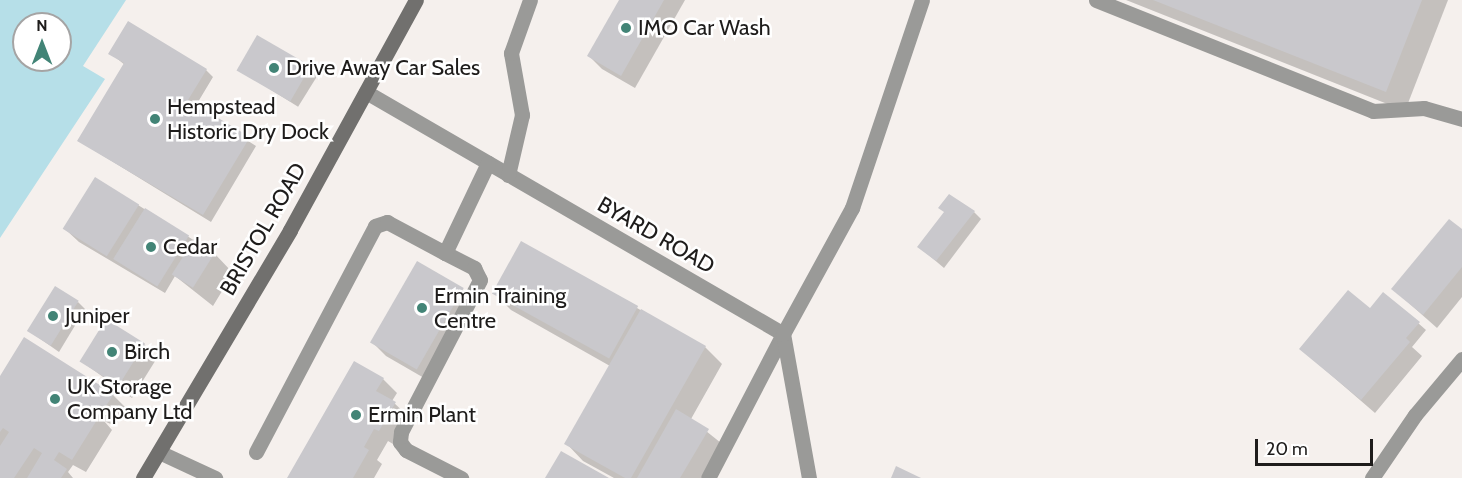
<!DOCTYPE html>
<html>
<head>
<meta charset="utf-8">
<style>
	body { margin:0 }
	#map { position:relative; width:1462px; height:478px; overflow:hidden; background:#f5f0ed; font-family:Cabin,sans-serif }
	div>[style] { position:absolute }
	.water>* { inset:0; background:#b6dfe8 }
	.shadow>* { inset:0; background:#0003; transform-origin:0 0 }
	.building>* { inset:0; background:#c9c8cc; transform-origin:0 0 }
	.lane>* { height:15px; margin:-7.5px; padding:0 7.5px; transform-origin:7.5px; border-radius:7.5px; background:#9a9a98 }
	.secondary>* { height:15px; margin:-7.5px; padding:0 7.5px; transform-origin:7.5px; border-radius:7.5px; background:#71706e }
	.dots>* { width:16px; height:16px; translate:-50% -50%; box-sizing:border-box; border:3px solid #fff; border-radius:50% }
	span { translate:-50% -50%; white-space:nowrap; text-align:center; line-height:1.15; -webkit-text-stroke:5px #fff; paint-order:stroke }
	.poi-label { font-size:22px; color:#1e1c1b }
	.left { translate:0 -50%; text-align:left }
	.street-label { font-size:22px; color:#1e1c1b }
	.north { position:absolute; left:12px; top:12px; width:60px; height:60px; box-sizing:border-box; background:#fff; border:2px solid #a5a4a4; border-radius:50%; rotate:0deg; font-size:16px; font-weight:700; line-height:24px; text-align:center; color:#1e1c1b }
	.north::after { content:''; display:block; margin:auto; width:21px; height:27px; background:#428476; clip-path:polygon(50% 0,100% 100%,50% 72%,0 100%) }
	.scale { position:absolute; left:1255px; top:439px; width:118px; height:27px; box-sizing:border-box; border:3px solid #1e1c1b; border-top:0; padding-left:8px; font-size:18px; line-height:21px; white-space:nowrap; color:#1e1c1b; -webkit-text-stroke:4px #fff; paint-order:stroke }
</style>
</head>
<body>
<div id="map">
	<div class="water">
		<div style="clip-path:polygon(evenodd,0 0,126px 0,83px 66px,105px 79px,0 238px,0 0,24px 24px,60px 24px,60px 60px,24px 60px,24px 24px)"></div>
	</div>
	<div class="shadow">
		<div style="clip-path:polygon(620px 0,685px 0,635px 88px,602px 69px,589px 56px)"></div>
		<div style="clip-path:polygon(1126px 0,1448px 0,1405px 111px)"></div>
		<div style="left:258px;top:37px;width:71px;height:38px;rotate:32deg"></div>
		<div style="clip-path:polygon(110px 53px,206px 70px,213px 77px,195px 107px,256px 146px,211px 222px,79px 141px,125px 65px)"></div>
		<div style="clip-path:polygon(138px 205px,214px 253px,233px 273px,213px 306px,175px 276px,165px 293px,79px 242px,65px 229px)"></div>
		<div style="clip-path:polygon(974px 212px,981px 219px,944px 268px,919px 247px)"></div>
		<div style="clip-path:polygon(1462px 231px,1462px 297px,1437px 328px,1393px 289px)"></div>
		<div style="clip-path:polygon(463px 290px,476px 303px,431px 382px,386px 356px,372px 342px)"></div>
		<div style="clip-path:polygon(494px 293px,637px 308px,705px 347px,722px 364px,691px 419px,721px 443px,701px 478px,614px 478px,583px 461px,566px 443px,610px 366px,511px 310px)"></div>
		<div style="clip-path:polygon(78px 302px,85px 309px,59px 352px,29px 331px)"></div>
		<div style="clip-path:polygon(1377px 317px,1418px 323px,1426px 330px,1412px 347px,1422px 356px,1375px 413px,1301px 349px)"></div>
		<div style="clip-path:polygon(144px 344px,157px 358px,132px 398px,81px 361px)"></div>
		<div style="clip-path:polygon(0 378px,113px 395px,126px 408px,115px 426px,104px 421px,112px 430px,86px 472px,73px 465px,68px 472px,73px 478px,0 478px)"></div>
		<div style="clip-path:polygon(383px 379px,397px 393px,392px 401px,409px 417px,393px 444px,388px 441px,377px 460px,382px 464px,374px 478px,288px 478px)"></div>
	</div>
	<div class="building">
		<div style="clip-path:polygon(619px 0,664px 0,621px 76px,587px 56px)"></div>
		<div style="clip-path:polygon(1153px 0,1422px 0,1386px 92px)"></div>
		<div style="clip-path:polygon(128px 21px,207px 69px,188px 100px,250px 137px,203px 215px,77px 141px,124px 63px,108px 54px)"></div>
		<div style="left:257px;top:35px;width:62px;height:41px;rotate:30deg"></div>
		<div style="left:95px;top:177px;width:52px;height:61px;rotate:32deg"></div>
		<div style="clip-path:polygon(949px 194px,975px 211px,936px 261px,917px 247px,944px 212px,938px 208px)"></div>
		<div style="left:145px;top:208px;width:52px;height:60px;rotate:32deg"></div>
		<div style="clip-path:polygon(1449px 219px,1462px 229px,1462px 267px,1423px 315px,1391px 289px)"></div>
		<div style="left:194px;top:239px;width:25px;height:42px;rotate:32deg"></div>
		<div style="left:521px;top:241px;width:134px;height:60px;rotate:29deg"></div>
		<div style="left:417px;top:261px;width:54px;height:94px;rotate:30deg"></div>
		<div style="left:55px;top:286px;width:28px;height:53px;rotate:32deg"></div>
		<div style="clip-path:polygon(1348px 290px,1370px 308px,1383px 292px,1420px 322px,1406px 338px,1410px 342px,1361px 400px,1299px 349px)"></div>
		<div style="clip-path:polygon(641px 309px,706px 346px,631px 478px,625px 478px,564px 444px)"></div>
		<div style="left:106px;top:319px;width:46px;height:50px;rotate:32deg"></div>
		<div style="clip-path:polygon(24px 337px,114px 394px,101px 413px,88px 405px,100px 415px,72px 460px,59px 452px,54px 460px,67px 469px,61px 478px,27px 478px,42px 453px,34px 448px,14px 478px,0 478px,0 446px,9px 432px,3px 428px,0 432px,0 376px)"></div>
		<div style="clip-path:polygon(354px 361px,384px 378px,376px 391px,396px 402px,379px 431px,374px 429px,364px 447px,369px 450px,353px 478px,287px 478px)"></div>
		<div style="clip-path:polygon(676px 409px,709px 429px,680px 478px,637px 478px)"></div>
		<div style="clip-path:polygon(561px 451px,609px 478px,545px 478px)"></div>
		<div style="clip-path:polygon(896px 466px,921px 478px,891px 478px)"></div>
	</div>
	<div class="lane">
		<div style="left:1096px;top:0;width:298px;rotate:21.8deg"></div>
		<div style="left:1373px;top:111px;width:51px;rotate:-3.4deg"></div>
		<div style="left:1424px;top:108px;width:40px;rotate:16deg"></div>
		<div style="left:366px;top:92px;width:482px;rotate:30.1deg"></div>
		<div style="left:783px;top:334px;width:162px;rotate:117.5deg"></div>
		<div style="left:508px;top:175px;width:62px;rotate:-76.9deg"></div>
		<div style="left:522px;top:115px;width:63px;rotate:-100.1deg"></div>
		<div style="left:511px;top:53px;width:56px;rotate:-70.3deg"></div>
		<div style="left:445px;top:253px;width:33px;rotate:27deg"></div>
		<div style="left:474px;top:268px;width:13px;rotate:63deg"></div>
		<div style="left:480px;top:280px;width:171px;rotate:117.5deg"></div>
		<div style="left:401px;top:432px;width:10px;rotate:96deg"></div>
		<div style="left:400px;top:442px;width:10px;rotate:53deg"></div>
		<div style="left:406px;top:450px;width:62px;rotate:27deg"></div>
		<div style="left:159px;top:452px;width:62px;rotate:24.9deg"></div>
		<div style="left:256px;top:452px;width:255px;rotate:-62.2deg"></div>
		<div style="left:375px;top:226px;width:13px;rotate:-18deg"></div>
		<div style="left:387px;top:222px;width:66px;rotate:28.1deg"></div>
		<div style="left:445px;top:253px;width:100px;rotate:-64.5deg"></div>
		<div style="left:809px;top:478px;width:146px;rotate:-100.2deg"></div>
		<div style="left:783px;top:334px;width:144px;rotate:-61.3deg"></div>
		<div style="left:852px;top:208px;width:219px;rotate:-71.4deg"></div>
		<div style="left:1372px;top:478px;width:76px;rotate:-55.7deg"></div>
		<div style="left:1415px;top:415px;width:73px;rotate:-50deg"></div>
	</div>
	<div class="secondary">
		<div style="left:143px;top:478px;width:288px;rotate:-59.3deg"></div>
		<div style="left:290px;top:230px;width:262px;rotate:-61.3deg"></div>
	</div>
	<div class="dots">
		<div style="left:626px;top:28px;background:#428476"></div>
		<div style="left:274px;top:68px;background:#428476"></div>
		<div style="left:155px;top:119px;background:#428476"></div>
		<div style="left:151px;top:247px;background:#428476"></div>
		<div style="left:422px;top:308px;background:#428476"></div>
		<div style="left:53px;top:316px;background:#428476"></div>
		<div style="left:112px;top:352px;background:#428476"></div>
		<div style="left:55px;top:399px;background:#428476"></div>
		<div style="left:356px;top:415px;background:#428476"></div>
	</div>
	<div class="poi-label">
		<span class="left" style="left:638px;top:28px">IMO Car Wash</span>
		<span class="left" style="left:286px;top:68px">Drive Away Car Sales</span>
		<span class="left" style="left:167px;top:119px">Hempstead<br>Historic Dry Dock</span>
		<span class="left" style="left:163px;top:247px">Cedar</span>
		<span class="left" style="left:434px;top:308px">Ermin Training<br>Centre</span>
		<span class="left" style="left:65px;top:316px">Juniper</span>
		<span class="left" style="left:124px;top:352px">Birch</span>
		<span class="left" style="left:67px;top:399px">UK Storage<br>Company Ltd</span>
		<span class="left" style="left:368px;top:415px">Ermin Plant</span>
	</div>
	<div class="street-label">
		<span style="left:263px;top:229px;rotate:-60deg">BRISTOL ROAD</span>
		<span style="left:656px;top:235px;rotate:30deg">BYARD ROAD</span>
	</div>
	<div class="north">N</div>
	<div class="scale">20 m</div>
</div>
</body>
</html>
